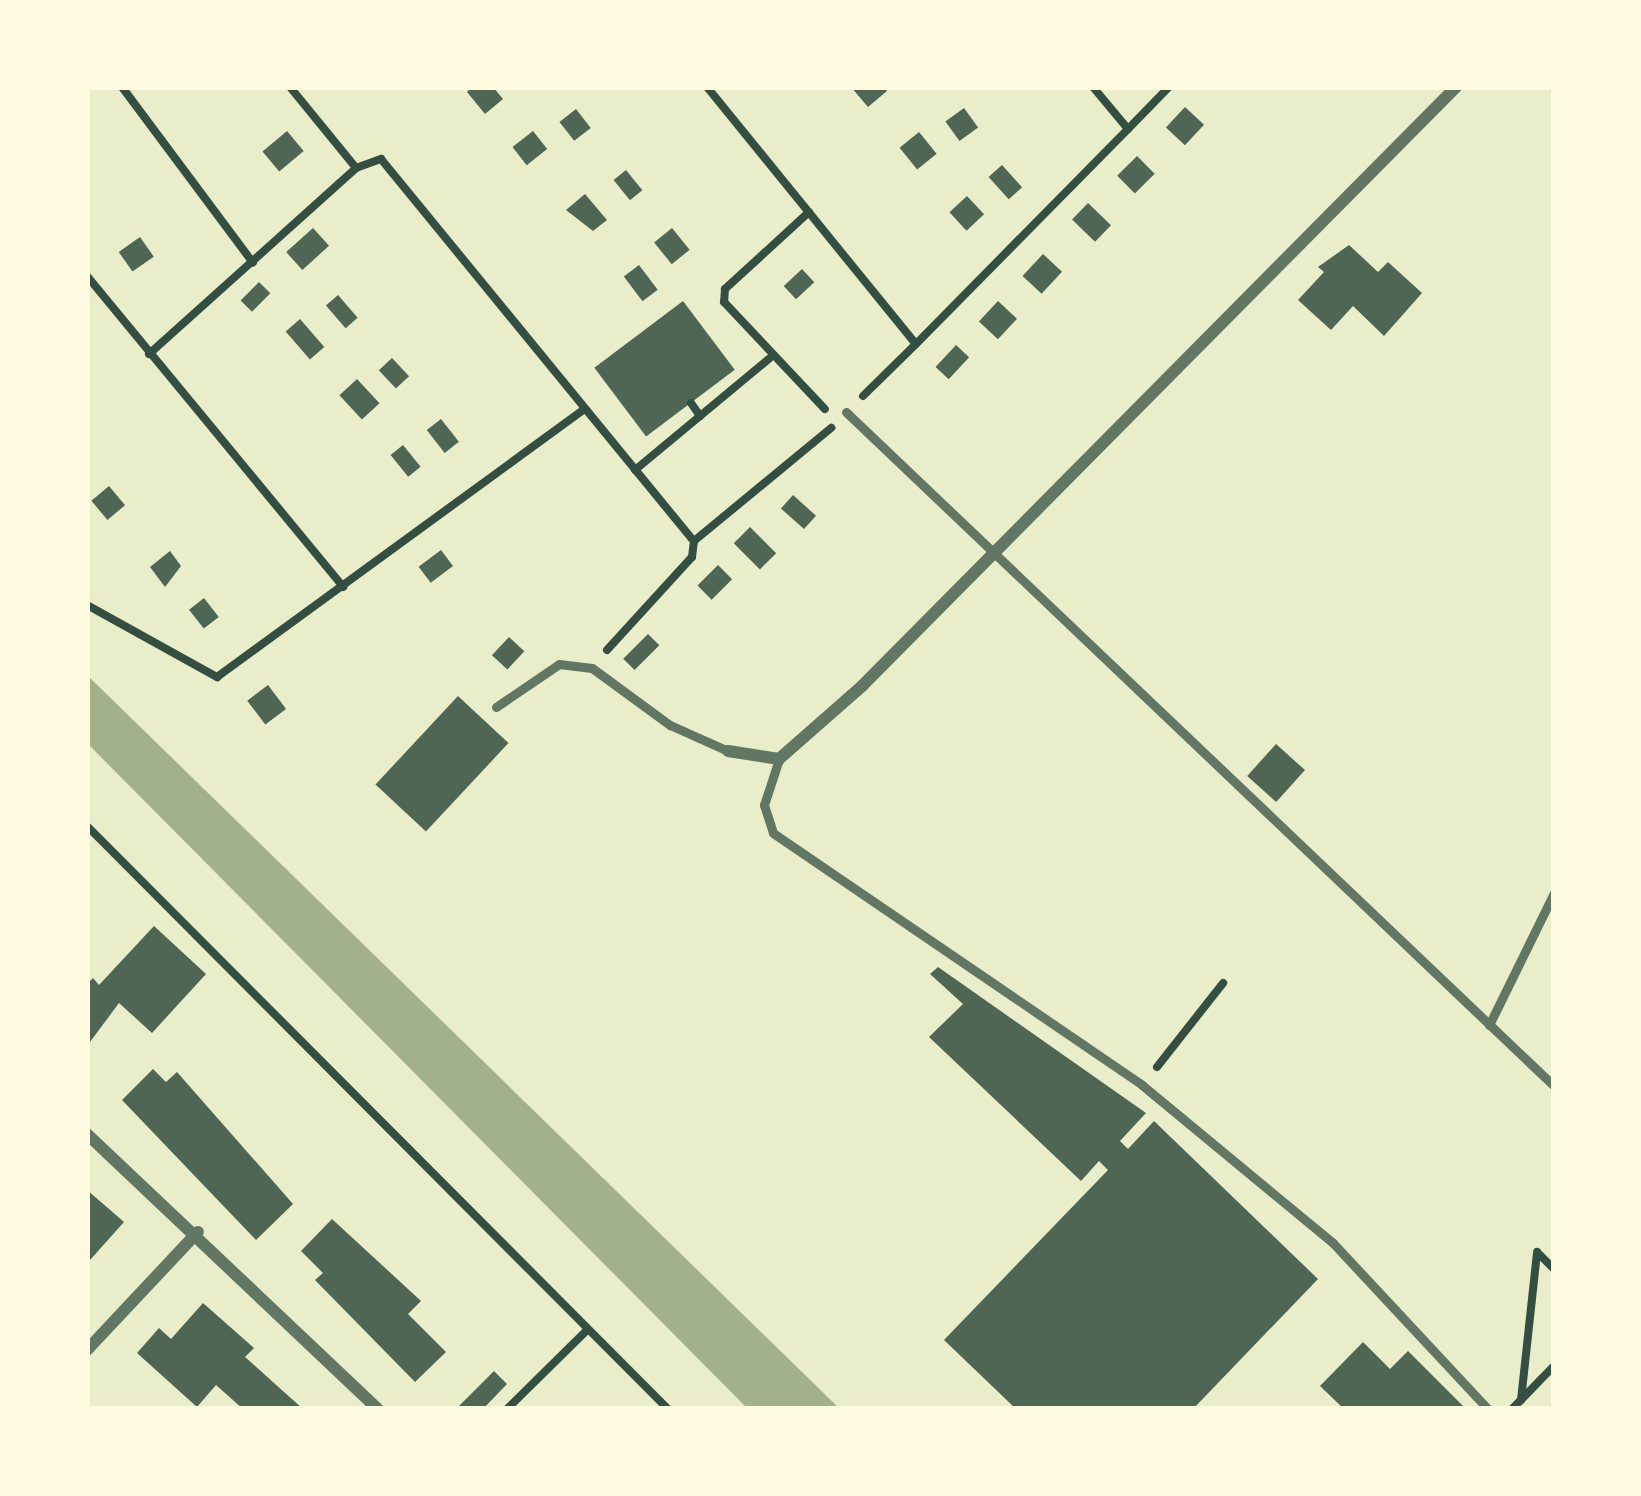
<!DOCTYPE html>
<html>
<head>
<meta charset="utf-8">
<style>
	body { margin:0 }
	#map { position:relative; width:1641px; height:1496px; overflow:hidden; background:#e9edc9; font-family:"Fira Sans",sans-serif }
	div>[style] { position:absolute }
	.water>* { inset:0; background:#a3b18a }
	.building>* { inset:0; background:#4f6655; transform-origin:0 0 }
	.path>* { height:8px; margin:-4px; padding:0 4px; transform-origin:4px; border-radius:4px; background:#344e41 }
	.service>* { height:9px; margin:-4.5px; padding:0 4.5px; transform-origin:4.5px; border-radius:4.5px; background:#617663 }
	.minor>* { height:12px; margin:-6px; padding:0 6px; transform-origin:6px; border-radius:6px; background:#617663 }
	span { translate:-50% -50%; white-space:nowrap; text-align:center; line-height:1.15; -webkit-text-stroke:9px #fefae0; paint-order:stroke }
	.frame { position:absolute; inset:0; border:90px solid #fefae0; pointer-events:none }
</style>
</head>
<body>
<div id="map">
	<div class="water">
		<div style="clip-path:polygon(87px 675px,840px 1409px,748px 1409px,87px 743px)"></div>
	</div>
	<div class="building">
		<div style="clip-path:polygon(472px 87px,493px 87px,503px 99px,485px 114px,467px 92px)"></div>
		<div style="clip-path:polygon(851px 87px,884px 87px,887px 91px,868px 107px)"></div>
		<div style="left:1185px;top:107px;width:26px;height:28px;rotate:43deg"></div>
		<div style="left:964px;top:108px;width:24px;height:23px;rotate:54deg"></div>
		<div style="left:576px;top:109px;width:24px;height:21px;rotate:52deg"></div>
		<div style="left:287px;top:131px;width:26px;height:32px;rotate:50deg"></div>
		<div style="left:533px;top:131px;width:23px;height:26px;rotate:52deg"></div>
		<div style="left:919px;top:132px;width:28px;height:25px;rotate:51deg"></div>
		<div style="left:1137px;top:156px;width:25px;height:28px;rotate:45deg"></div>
		<div style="left:1002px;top:165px;width:30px;height:18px;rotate:48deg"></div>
		<div style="left:626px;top:170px;width:26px;height:16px;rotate:51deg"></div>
		<div style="clip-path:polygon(585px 194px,607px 220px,593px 231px,566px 210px)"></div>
		<div style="left:967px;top:196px;width:25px;height:24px;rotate:47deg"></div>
		<div style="left:1088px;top:203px;width:32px;height:23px;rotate:44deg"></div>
		<div style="left:313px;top:228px;width:24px;height:36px;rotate:48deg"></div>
		<div style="left:672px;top:228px;width:28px;height:23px;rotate:51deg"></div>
		<div style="left:140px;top:237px;width:24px;height:26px;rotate:55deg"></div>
		<div style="clip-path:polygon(1349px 245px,1378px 272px,1388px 262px,1422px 293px,1384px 336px,1353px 306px,1331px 330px,1298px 300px,1324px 272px,1318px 267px)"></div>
		<div style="left:1043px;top:254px;width:26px;height:30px;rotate:43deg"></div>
		<div style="left:639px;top:265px;width:31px;height:19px;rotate:53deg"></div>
		<div style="left:802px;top:269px;width:18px;height:25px;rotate:47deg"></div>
		<div style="left:259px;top:282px;width:16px;height:26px;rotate:45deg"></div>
		<div style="left:338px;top:295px;width:30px;height:16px;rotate:49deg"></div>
		<div style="left:683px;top:301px;width:86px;height:111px;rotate:53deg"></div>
		<div style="left:998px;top:301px;width:26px;height:28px;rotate:43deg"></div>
		<div style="left:300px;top:319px;width:37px;height:19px;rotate:49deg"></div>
		<div style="left:956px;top:345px;width:18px;height:30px;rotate:43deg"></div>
		<div style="left:392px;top:358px;width:25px;height:18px;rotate:47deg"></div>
		<div style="left:357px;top:379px;width:33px;height:24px;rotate:47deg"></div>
		<div style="left:441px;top:419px;width:29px;height:18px;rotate:52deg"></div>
		<div style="left:403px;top:445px;width:28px;height:16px;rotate:51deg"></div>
		<div style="left:109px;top:486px;width:25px;height:23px;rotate:50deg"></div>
		<div style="left:793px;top:495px;width:31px;height:18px;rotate:42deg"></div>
		<div style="left:750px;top:527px;width:37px;height:23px;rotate:45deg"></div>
		<div style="left:441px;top:550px;width:20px;height:28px;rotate:53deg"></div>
		<div style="clip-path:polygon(170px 551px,181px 566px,165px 587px,150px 567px)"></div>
		<div style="left:718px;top:565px;width:20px;height:29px;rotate:45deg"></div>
		<div style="left:204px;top:598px;width:24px;height:19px;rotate:52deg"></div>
		<div style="left:648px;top:634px;width:16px;height:35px;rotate:45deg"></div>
		<div style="left:509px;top:637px;width:21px;height:25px;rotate:43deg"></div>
		<div style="left:268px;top:685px;width:30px;height:26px;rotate:53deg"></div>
		<div style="left:458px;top:696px;width:69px;height:121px;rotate:43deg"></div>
		<div style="left:1276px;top:744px;width:39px;height:43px;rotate:42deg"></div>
		<div style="clip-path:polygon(154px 926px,206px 974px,152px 1033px,119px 1003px,87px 1046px,87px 984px,93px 978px,99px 985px)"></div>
		<div style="clip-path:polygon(938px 967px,1146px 1113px,1120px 1141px,1128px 1149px,1154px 1121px,1318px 1279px,1193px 1409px,1016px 1409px,944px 1340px,1108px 1170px,1099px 1161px,1081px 1181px,929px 1037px,963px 1004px,930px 974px)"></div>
		<div style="clip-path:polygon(153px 1069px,166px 1082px,177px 1072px,293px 1204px,256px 1240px,122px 1100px)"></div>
		<div style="clip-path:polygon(87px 1190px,124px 1222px,90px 1260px,87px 1258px)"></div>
		<div style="clip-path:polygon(332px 1219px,421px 1301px,408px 1314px,446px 1352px,415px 1382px,315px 1280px,323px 1273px,301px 1251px)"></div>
		<div style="clip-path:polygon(203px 1303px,254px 1348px,245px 1357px,303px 1409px,243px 1409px,216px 1385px,197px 1407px,137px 1353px,159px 1328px,171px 1339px)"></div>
		<div style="clip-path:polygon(1363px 1342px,1390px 1369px,1408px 1351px,1463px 1406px,1344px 1409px,1320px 1386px)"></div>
		<div style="clip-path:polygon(494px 1371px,507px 1384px,483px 1409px,456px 1409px)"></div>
	</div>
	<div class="path">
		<div style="left:122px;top:87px;width:219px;rotate:53.3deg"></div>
		<div style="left:290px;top:87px;width:104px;rotate:50.8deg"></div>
		<div style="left:356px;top:168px;width:27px;rotate:-20deg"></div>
		<div style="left:381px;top:159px;width:494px;rotate:50.7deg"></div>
		<div style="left:694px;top:541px;width:178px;rotate:-39.5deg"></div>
		<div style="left:707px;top:87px;width:331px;rotate:50.9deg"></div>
		<div style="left:916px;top:344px;width:302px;rotate:-45.4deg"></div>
		<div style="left:1128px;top:129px;width:55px;rotate:-129.8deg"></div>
		<div style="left:1128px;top:129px;width:59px;rotate:-45.7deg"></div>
		<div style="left:809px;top:212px;width:114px;rotate:137.5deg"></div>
		<div style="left:725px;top:289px;width:13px;rotate:94deg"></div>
		<div style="left:724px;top:302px;width:147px;rotate:46.7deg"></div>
		<div style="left:87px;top:276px;width:403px;rotate:50.5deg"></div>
		<div style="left:149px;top:354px;width:278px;rotate:-41.9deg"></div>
		<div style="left:863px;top:396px;width:74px;rotate:-44.5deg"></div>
		<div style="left:691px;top:403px;width:16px;rotate:55deg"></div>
		<div style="left:635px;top:470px;width:175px;rotate:-39.7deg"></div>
		<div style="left:87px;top:605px;width:149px;rotate:29deg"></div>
		<div style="left:217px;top:677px;width:454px;rotate:-36.1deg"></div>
		<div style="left:607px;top:650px;width:126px;rotate:-47.6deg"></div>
		<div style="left:692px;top:557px;width:16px;rotate:-83deg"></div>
		<div style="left:87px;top:826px;width:823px;rotate:45.1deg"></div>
		<div style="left:1157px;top:1067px;width:107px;rotate:-51.8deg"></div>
		<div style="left:1538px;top:1253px;width:23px;rotate:45deg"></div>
		<div style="left:1521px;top:1400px;width:149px;rotate:-83.8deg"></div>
		<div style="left:507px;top:1409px;width:112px;rotate:-44.6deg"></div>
		<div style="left:1512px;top:1409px;width:60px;rotate:-45.7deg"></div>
	</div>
	<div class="service">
		<div style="left:846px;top:412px;width:978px;rotate:43.59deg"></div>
		<div style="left:496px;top:707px;width:76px;rotate:-34.3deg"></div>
		<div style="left:559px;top:664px;width:33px;rotate:7deg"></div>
		<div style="left:592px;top:668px;width:97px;rotate:36.2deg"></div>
		<div style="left:670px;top:725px;width:64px;rotate:24.1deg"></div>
		<div style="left:779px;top:759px;width:48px;rotate:108.1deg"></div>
		<div style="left:764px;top:805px;width:29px;rotate:72deg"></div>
		<div style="left:773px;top:833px;width:447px;rotate:34.3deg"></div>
		<div style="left:1142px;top:1085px;width:248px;rotate:39.6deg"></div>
		<div style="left:1333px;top:1243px;width:227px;rotate:47deg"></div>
		<div style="left:1489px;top:1025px;width:147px;rotate:-63.8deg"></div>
	</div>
	<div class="minor">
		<div style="left:728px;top:751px;width:52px;rotate:8.9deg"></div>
		<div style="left:779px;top:759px;width:111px;rotate:-41.3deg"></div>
		<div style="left:862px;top:686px;width:844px;rotate:-45.24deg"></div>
		<div style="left:87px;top:1134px;width:400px;rotate:43.4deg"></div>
		<div style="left:87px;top:1350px;width:162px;rotate:-46.8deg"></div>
	</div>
	<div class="frame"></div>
</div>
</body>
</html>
